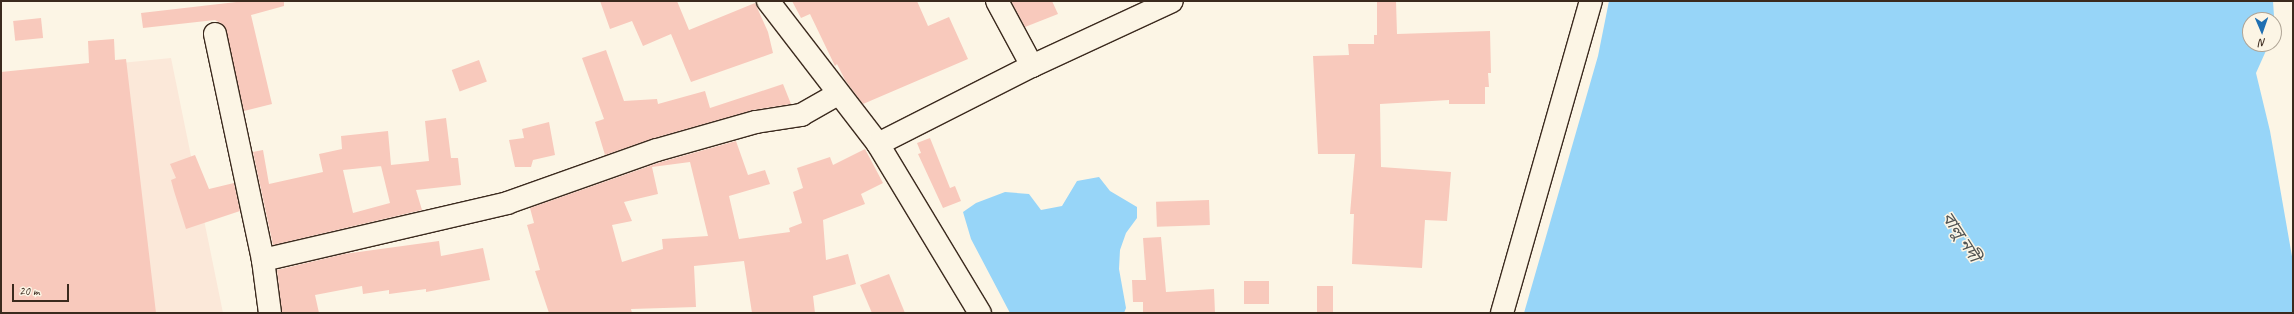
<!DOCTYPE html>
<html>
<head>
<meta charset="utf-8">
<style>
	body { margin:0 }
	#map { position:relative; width:2294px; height:314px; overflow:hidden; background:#fcf5e5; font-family:Caveat,"Noto Sans Bengali",sans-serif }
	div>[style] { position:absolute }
	.built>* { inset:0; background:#fbe8d9 }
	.water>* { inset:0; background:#97d5f8 }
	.building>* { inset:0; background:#f8c9bc; transform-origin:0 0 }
	.roads { filter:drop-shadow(1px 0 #3b2a1e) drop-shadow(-1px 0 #3b2a1e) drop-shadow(0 1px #3b2a1e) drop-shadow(0 -1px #3b2a1e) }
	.street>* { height:22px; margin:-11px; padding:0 11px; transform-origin:11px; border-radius:11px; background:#fcf5e5 }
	span { translate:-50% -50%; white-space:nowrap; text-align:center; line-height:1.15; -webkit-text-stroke:3px #fcf5e5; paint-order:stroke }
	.water-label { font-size:17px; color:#525554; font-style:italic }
	.frame { position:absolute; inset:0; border:2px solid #3b2a1e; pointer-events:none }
	.north { position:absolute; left:2242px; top:12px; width:40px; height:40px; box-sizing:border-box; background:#fcf5e5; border:1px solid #afa495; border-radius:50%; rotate:178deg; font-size:11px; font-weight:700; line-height:16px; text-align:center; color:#3b2a1e }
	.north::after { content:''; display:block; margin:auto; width:14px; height:18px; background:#1f6fb2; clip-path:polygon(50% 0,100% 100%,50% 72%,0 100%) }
	.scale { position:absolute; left:12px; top:284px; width:57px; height:18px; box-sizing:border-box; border:2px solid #3b2a1e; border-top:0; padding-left:5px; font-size:12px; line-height:14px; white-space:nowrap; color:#3b2a1e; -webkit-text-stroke:3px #fcf5e5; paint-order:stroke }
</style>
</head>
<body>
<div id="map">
	<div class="built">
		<div style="clip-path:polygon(171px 58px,223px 313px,1px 313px,1px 75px)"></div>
	</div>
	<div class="water">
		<div style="clip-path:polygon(1609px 1px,2273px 1px,2275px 31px,2274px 33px,2274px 20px,2250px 20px,2250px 44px,2269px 44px,2256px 73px,2270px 131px,2293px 262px,2293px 313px,1524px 313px,1598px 56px)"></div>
		<div style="clip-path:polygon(1099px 177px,1110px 191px,1137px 207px,1137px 218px,1126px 233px,1120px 250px,1119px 269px,1126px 308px,1124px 313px,1010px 313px,971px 239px,963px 212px,976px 203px,1005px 192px,1029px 194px,1041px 210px,1062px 206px,1077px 181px)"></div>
	</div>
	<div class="building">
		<div style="clip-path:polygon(245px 1px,284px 1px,284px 6px,251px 15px,272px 104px,244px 111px,224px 25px,215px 20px,143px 28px,141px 13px)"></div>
		<div style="clip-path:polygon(600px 1px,677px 1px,689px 30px,755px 3px,768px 32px,773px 53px,691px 82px,671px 34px,643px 46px,632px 21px,610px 29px)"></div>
		<div style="clip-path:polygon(792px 1px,917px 1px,928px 26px,949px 17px,968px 59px,863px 104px,845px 80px,837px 64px,835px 66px,810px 14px,801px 18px)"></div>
		<div style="clip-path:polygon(1011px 1px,1052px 1px,1058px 14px,1025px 27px)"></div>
		<div style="clip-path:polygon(1377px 1px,1396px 1px,1397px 34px,1490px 31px,1491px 73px,1488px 73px,1489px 87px,1485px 87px,1485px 104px,1449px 104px,1449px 100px,1380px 104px,1381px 167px,1451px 172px,1447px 221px,1425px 220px,1422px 268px,1352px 264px,1354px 214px,1350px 214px,1355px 154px,1318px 154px,1313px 56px,1349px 55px,1348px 44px,1374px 44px,1374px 35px,1377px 35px)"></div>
		<div style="left:41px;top:18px;width:20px;height:28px;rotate:84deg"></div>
		<div style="clip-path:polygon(114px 39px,115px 60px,126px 59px,156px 313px,1px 313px,1px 72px,89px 63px,88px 41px)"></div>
		<div style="clip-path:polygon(606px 50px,624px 101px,657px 99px,658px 104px,705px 91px,710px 108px,783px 84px,791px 104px,753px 110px,654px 138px,605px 155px,595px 122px,604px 119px,582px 58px)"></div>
		<div style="left:479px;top:60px;width:23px;height:29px;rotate:70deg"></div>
		<div style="clip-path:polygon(446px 118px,451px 158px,458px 158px,461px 185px,416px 190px,422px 210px,273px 245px,253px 152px,263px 150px,269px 184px,323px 172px,319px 154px,342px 149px,341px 136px,388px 131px,391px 165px,343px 170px,353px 213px,390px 203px,381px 166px,429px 161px,425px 121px)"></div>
		<div style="clip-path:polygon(549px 122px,555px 155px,533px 160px,531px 167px,515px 167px,509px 140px,524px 138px,522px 129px)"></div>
		<div style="clip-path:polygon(930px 138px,950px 188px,955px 186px,961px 201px,943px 208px,918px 154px,921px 153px,917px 143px)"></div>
		<div style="clip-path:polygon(evenodd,736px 141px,748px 175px,765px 170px,770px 184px,729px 196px,739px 239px,790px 232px,789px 228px,802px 223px,793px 192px,803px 188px,797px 168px,830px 157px,833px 165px,865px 149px,883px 183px,861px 194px,865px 204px,823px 220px,826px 260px,848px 254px,856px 284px,813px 296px,815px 313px,752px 313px,744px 261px,694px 266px,696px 307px,631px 309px,632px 313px,549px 313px,535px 271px,540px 270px,527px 225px,534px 223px,530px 208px,661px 162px,736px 141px,690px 162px,708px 236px,662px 239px,663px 249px,622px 262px,612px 225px,632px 221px,624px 202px,658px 194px,652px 167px,690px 162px)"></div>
		<div style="clip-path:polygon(195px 155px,209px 189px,234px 183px,240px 211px,186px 229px,174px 191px,171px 180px,176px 178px,170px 164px)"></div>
		<div style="left:1209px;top:200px;width:25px;height:53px;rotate:88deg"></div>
		<div style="clip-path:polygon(1161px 237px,1166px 292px,1214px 289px,1215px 313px,1143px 313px,1143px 302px,1133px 302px,1132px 280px,1146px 280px,1143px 238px)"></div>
		<div style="clip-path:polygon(439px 241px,441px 256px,483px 248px,490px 280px,426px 292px,426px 289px,389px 294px,389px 290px,363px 294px,362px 286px,315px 295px,319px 313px,282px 313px,277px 270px,344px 254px)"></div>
		<div style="clip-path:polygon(889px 274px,905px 313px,872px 313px,860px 285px)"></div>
		<div style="left:1244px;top:281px;width:25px;height:23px"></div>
		<div style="left:1333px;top:286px;width:27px;height:16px;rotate:90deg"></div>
	</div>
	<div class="roads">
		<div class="street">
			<div style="left:768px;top:1px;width:180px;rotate:52.4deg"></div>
			<div style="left:878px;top:144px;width:197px;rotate:58.9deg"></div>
			<div style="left:997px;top:1px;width:74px;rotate:61.7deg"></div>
			<div style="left:215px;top:34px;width:231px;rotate:78deg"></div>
			<div style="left:263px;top:260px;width:53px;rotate:82.5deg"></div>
			<div style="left:878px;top:144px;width:173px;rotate:-26.9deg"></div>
			<div style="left:1032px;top:66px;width:154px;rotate:-24.9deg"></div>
			<div style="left:263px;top:260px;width:251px;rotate:-13.1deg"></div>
			<div style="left:507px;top:203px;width:159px;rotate:-19.5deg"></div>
			<div style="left:657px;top:150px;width:103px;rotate:-15.8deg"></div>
			<div style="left:756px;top:122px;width:46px;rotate:-8.8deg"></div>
			<div style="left:801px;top:115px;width:43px;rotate:-29.6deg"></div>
			<div style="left:1502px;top:313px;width:324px;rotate:-74.1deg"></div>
		</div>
	</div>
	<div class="water-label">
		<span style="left:1961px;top:237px;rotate:57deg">বালু নদী</span>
	</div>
	<div class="frame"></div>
	<div class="north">N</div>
	<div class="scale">20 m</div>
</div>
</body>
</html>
